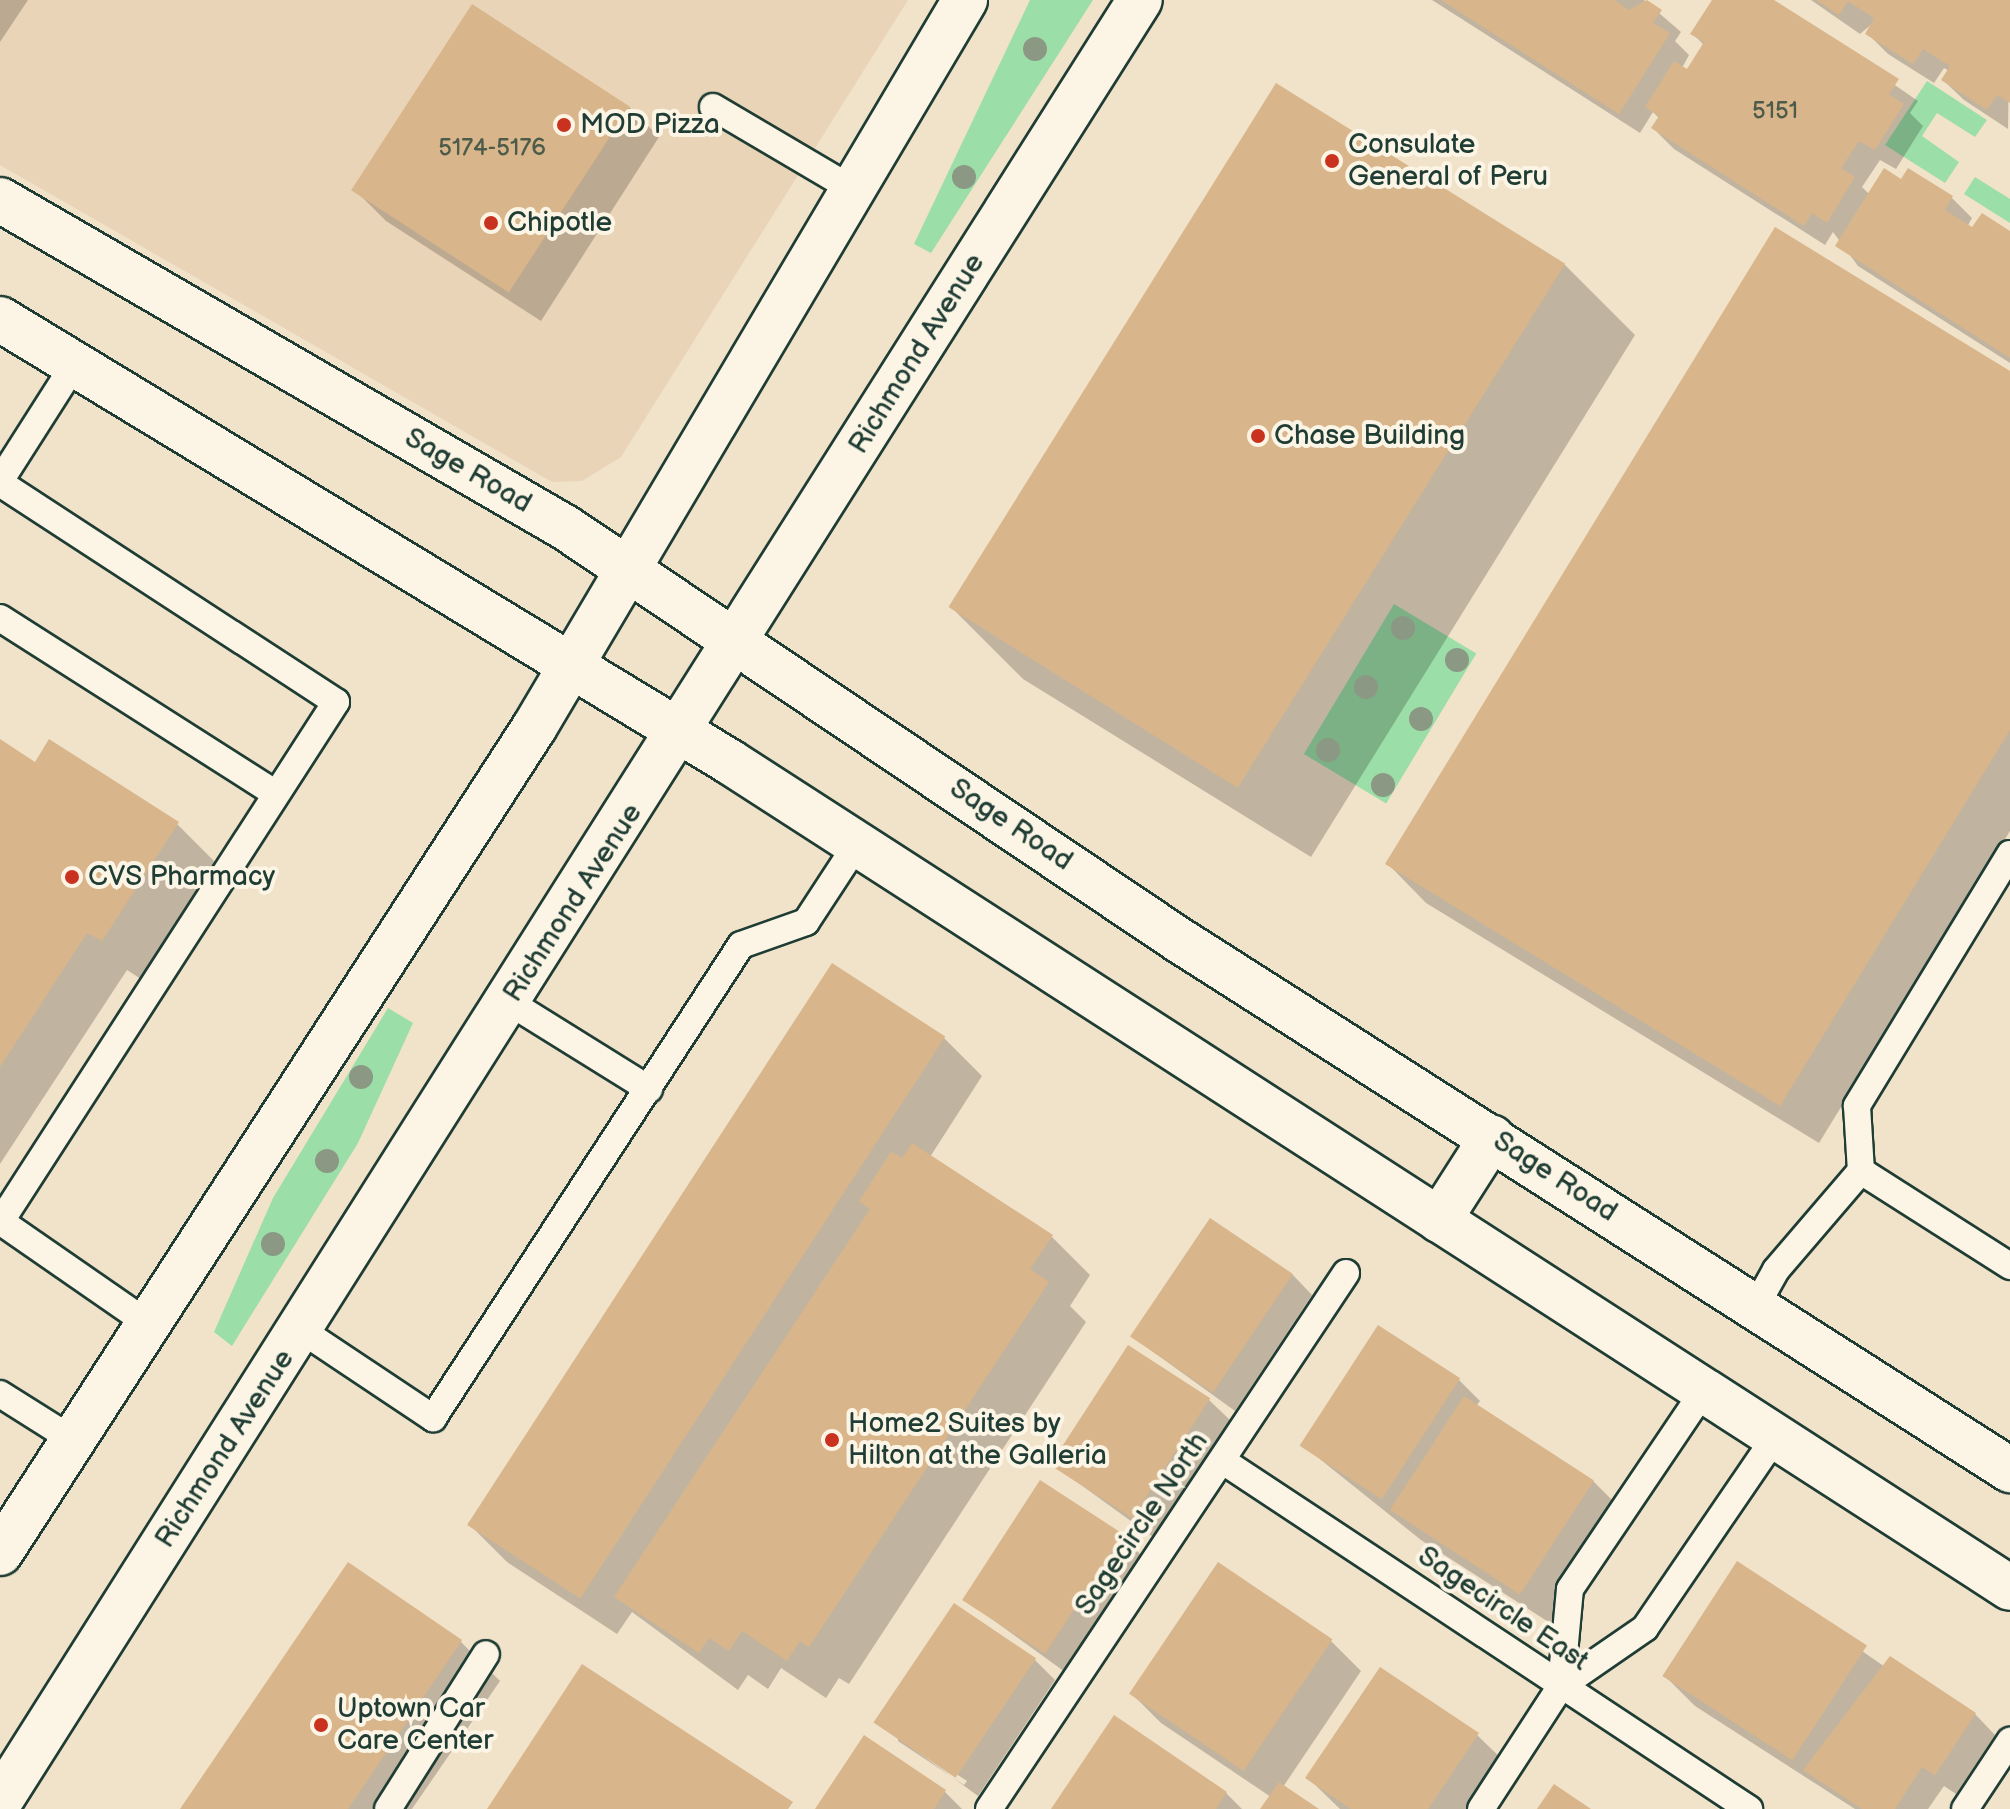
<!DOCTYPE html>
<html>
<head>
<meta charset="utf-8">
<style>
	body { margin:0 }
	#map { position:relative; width:2010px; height:1809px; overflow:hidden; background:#f1e2ca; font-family:"Balsamiq Sans",sans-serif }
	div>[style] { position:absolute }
	.built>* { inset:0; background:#ead4b7 }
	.green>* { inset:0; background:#9cdea8; transform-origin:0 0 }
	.shadow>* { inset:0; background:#0003 }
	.building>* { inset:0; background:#d8b58a; transform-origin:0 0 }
	.roads { filter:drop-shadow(2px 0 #1f3d34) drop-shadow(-2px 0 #1f3d34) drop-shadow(0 2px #1f3d34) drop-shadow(0 -2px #1f3d34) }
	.lane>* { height:26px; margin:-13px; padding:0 13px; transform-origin:13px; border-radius:13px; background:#fcf5e5 }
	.secondary>* { height:44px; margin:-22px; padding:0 22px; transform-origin:22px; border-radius:22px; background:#fcf5e5 }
	.trees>* { width:24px; height:24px; margin:-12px; border-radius:50%; background:#8b9984 }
	.dots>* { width:22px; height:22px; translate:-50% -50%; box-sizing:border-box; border:4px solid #fcf5e5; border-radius:50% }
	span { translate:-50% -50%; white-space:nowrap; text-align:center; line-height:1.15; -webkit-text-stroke:8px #fcf5e5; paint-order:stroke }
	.number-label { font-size:24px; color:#4d5b4a }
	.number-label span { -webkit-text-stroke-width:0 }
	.poi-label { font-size:28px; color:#1f3d34 }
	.left { translate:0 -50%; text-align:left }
	.street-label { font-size:28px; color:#1f3d34 }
</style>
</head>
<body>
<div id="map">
	<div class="built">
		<div style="clip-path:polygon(0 0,908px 0,621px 457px,582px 481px,552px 482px,0 165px)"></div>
	</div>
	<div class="green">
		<div style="clip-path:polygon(1030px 0,1093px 0,931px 253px,914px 244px)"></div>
		<div style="clip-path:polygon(1927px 81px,1987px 120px,1975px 137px,1937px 113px,1922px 136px,1959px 162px,1945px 183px,1885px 145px)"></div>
		<div style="clip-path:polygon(1975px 177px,2010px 199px,2010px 223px,1964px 194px)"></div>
		<div style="left:1394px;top:604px;width:96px;height:175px;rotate:31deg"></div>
		<div style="clip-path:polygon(388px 1008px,413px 1023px,358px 1143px,232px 1346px,214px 1332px,273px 1198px)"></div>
	</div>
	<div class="shadow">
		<div style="clip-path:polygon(0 0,28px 0,0 42px)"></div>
		<div style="clip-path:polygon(1432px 0,1644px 0,1681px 32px,1675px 41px,1689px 55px,1682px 68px,1688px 72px,1704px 45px,1693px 34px,1715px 0,1771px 0,1918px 101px,1910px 113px,1923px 126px,1896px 169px,1880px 160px,1862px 187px,1870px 195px,1901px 182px,1952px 198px,1972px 218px,1967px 227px,2010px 234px,2010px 363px,1858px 266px,1833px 232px,1825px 245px,1674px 149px,1653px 128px,1660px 119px,1653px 112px,1640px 133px)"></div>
		<div style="clip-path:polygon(1811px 0,2010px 0,2008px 129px,1964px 100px,1943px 80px,1949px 71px,1944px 68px,1934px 83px,1888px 54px,1867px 33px,1873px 23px,1860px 34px)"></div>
		<div style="clip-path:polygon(1276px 86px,1565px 265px,1635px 335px,1311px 857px,1023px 679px,953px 609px)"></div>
		<div style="clip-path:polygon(629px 107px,659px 137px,541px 321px,386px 221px,356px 191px)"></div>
		<div style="clip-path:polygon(2010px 374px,2010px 831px,1819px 1143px,1426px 903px,1388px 864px)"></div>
		<div style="clip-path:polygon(0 742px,36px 765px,177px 824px,216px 863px,141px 979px,127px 970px,0 1164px)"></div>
		<div style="clip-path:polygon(944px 1038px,982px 1076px,930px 1157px,1052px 1237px,1090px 1275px,1070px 1306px,1086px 1322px,849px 1684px,839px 1678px,826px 1698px,781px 1668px,768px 1689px,748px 1675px,738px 1690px,632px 1612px,617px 1634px,507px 1562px,468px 1523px)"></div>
		<div style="clip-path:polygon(1292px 1274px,1312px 1295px,1235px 1411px,1134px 1338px)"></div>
		<div style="clip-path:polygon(1379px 1328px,1459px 1380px,1480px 1401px,1476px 1406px,1593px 1481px,1623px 1511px,1550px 1623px,1421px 1540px,1301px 1444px)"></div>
		<div style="clip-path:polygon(1209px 1400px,1230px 1420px,1153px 1537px,1052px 1464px)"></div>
		<div style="clip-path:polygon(1122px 1535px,1142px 1556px,1065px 1672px,964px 1599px)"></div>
		<div style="clip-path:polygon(1737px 1564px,1885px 1667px,1975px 1714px,1995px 1735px,1956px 1794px,1944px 1786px,1928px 1809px,1855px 1809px,1695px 1706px,1665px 1676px)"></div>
		<div style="clip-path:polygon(348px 1565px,461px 1642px,500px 1681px,412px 1809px,183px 1809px)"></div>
		<div style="clip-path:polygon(1331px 1641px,1361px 1671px,1283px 1787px,1315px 1809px,1263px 1809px,1271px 1797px,1161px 1723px,1131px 1693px)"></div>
		<div style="clip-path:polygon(evenodd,1034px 1659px,1055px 1680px,978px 1796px,878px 1723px,1034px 1659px,898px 1736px,967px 1781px,964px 1785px,898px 1741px,898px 1736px)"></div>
		<div style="clip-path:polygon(1114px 1718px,1226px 1793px,1242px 1809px,1053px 1809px)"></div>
		<div style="clip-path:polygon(1477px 1735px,1508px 1765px,1478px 1809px,1340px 1809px,1308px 1778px)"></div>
		<div style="clip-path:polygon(864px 1738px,945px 1792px,962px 1809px,818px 1809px)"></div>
	</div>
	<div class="building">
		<div style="clip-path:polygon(1441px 0,1615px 0,1629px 10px,1647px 0,1662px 10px,1653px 23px,1670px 33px,1619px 114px)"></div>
		<div style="clip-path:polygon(1712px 0,1774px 0,1899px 79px,1889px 94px,1904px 104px,1875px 150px,1859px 141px,1841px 168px,1855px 177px,1827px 223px,1812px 213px,1804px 226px,1651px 128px,1659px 116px,1645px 107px,1674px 61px,1687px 69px,1704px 42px,1690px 34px)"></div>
		<div style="clip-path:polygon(1816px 0,2010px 0,2010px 103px,1997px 95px,1987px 110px,1941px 80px,1950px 66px,1923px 49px,1913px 64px,1865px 34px,1874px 18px,1848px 1px,1839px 15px)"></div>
		<div style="left:472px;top:4px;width:188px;height:222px;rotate:33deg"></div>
		<div style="left:1276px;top:83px;width:341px;height:618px;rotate:32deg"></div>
		<div style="clip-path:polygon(1884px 168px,1901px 179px,1908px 168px,1953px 196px,1945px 210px,1972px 227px,1982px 213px,2010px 231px,2010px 358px,1835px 246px)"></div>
		<div style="clip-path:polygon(1775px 227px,2010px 371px,2010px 730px,1780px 1106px,1385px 864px)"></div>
		<div style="clip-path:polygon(0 739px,35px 762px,49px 739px,179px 822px,102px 941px,87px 933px,0 1067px)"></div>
		<div style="left:832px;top:963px;width:135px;height:670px;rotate:33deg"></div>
		<div style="clip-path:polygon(912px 1143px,1053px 1235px,1030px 1269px,1049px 1282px,809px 1647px,800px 1641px,787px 1661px,742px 1631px,729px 1651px,709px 1638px,699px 1653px,614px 1597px,870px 1209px,859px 1201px,891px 1152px,902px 1158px)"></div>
		<div style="left:1210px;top:1218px;width:100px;height:143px;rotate:34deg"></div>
		<div style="left:1378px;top:1325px;width:98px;height:144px;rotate:33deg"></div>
		<div style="left:1128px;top:1345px;width:98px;height:143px;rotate:33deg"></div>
		<div style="left:1464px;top:1396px;width:155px;height:136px;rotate:33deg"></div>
		<div style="left:1040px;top:1480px;width:99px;height:143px;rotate:33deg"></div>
		<div style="left:1737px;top:1561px;width:155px;height:137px;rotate:33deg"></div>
		<div style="clip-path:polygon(348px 1562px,462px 1640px,348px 1809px,180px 1809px)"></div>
		<div style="left:1218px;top:1562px;width:138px;height:159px;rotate:34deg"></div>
		<div style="left:954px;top:1603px;width:99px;height:144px;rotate:34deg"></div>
		<div style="clip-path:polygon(1890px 1656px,1976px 1713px,1935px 1775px,1922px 1767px,1895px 1809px,1862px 1809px,1803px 1770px)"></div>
		<div style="clip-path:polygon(582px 1664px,793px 1802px,788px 1809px,487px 1809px)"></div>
		<div style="clip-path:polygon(1380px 1667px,1479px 1733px,1428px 1809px,1351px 1809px,1305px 1778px)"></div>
		<div style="clip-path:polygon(1114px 1715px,1227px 1792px,1216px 1809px,1051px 1809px)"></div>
		<div style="clip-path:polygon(864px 1735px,946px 1790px,934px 1809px,815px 1809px)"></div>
		<div style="clip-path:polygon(1279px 1782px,1319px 1809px,1260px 1809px)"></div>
		<div style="clip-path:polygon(1554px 1784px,1591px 1809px,1537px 1809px)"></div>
	</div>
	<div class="roads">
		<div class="lane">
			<div style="left:713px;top:107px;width:164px;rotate:30.5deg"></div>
			<div style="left:0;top:481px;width:138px;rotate:-57.5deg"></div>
			<div style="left:0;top:483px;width:401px;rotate:33.1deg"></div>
			<div style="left:336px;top:702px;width:618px;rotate:122.84deg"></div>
			<div style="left:0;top:618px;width:327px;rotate:32.5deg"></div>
			<div style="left:2010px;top:854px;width:295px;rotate:121.3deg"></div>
			<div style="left:1857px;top:1106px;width:65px;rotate:86.5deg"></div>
			<div style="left:1861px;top:1171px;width:177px;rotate:32.5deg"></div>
			<div style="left:509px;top:1002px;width:165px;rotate:31.9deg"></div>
			<div style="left:0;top:1221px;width:181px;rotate:34.7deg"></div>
			<div style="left:1756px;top:1306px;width:41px;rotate:-60.9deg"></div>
			<div style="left:1776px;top:1270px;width:130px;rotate:-49.4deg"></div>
			<div style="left:301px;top:1330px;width:159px;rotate:33.7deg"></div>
			<div style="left:433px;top:1418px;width:564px;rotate:-56.93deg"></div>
			<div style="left:741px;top:945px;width:69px;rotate:-19.5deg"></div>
			<div style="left:806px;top:922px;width:93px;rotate:-56.8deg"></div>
			<div style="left:0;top:1394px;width:86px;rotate:32.2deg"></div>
			<div style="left:1223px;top:1461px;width:631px;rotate:33.49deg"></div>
			<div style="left:1561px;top:1686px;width:102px;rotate:-34.6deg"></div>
			<div style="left:1645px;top:1628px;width:232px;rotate:-55.7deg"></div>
			<div style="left:388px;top:1809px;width:183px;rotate:-57.7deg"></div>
			<div style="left:989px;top:1809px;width:644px;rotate:-56.33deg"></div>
			<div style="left:1481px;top:1809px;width:147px;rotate:-57deg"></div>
			<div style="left:1561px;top:1686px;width:97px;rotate:-84.7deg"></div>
			<div style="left:1570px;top:1589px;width:240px;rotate:-56deg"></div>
			<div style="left:1965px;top:1809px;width:82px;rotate:-56.5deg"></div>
		</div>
		<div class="secondary">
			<div style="left:0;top:200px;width:654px;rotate:30.09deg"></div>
			<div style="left:566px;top:528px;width:739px;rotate:33.91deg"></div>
			<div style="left:1179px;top:940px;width:986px;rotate:32.53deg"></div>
			<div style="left:0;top:319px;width:854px;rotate:31.25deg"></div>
			<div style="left:730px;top:762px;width:1523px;rotate:32.83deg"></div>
			<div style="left:1439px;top:1220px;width:98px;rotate:-57.4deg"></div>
			<div style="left:0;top:1553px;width:983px;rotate:-57.09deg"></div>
			<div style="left:534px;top:728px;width:846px;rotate:-59.37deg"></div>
			<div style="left:0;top:1801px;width:2131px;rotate:-57.67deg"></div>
		</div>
	</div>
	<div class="trees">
		<div style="left:1035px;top:49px"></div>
		<div style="left:964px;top:177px"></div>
		<div style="left:1403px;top:628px"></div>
		<div style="left:1457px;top:660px"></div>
		<div style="left:1366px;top:687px"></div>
		<div style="left:1421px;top:719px"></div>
		<div style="left:1328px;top:750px"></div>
		<div style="left:1383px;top:785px"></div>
		<div style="left:361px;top:1077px"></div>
		<div style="left:327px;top:1161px"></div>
		<div style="left:273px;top:1244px"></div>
	</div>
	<div class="dots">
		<div style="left:564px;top:125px;background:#c8321e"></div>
		<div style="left:1332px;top:161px;background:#c8321e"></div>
		<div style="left:491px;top:223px;background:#c8321e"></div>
		<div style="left:1258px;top:436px;background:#c8321e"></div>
		<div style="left:72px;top:877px;background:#c8321e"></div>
		<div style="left:832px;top:1440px;background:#c8321e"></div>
		<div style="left:321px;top:1725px;background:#c8321e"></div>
	</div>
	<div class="number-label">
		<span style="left:1775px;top:111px">5151</span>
		<span style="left:492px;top:148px">5174-5176</span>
	</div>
	<div class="poi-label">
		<span class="left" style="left:580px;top:125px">MOD Pizza</span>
		<span class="left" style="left:1348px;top:161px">Consulate<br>General of Peru</span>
		<span class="left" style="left:507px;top:223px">Chipotle</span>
		<span class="left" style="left:1274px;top:436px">Chase Building</span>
		<span class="left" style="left:88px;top:877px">CVS Pharmacy</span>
		<span class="left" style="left:848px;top:1440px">Home2 Suites by<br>Hilton at the Galleria</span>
		<span class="left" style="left:337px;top:1725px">Uptown Car<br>Care Center</span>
	</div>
	<div class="street-label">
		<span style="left:917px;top:354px;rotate:-58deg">Richmond Avenue</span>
		<span style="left:468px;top:471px;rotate:30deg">Sage Road</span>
		<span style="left:1011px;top:825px;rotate:34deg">Sage Road</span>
		<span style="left:573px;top:903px;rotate:-57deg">Richmond Avenue</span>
		<span style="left:1555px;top:1177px;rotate:33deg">Sage Road</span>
		<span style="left:225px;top:1449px;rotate:-57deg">Richmond Avenue</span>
		<span style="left:1142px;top:1524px;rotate:-56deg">Sagecircle North</span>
		<span style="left:1503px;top:1609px;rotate:34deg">Sagecircle East</span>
	</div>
</div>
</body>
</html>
